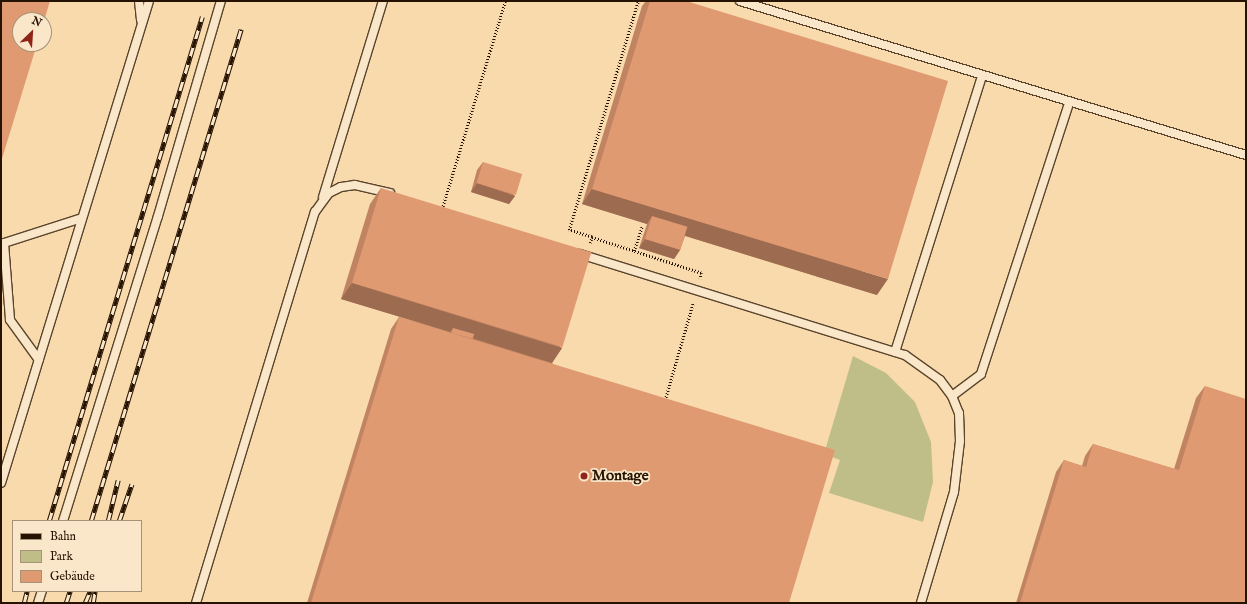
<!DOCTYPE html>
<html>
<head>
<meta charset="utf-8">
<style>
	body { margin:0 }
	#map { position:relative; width:1247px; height:604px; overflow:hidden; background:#f8daad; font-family:"IM FELL English",serif }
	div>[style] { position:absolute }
	.green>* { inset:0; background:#c0be88 }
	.path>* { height:2.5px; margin-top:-1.25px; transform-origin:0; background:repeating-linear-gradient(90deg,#261200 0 1px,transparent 0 3px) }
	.roads { filter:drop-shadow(1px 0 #5a442b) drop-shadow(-1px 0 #5a442b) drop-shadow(0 1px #5a442b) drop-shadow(0 -1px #5a442b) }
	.lane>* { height:8px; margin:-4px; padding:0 4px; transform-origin:4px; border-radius:4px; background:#fae7ca }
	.rail>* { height:4.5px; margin-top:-2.25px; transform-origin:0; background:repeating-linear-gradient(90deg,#fae7ca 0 9px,#261200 0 18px); box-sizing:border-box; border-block:1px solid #261200 }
	.wall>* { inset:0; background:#c18462 }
	.shaded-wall>* { inset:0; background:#9d6c50 }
	.building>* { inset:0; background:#e09a72; transform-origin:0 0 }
	.dots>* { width:11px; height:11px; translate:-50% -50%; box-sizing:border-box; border:2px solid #fae7ca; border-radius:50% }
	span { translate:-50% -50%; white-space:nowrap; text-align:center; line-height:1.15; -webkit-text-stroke:3.5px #fae7ca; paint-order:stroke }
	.poi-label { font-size:15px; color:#261200; font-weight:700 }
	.left { translate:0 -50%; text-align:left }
	.frame { position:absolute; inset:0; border:2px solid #261200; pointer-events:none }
	.legend { position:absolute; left:12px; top:520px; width:130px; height:72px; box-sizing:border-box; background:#fae7ca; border:1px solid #a59279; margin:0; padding:5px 7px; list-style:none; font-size:12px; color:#261200 }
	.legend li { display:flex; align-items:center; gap:8px; height:20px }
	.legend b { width:20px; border:1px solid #a59279 }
	.north { position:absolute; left:12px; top:12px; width:40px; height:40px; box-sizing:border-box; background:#fae7ca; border:1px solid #a59279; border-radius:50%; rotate:25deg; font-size:11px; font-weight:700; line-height:16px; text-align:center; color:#261200 }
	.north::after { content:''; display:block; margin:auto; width:14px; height:18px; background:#8f2418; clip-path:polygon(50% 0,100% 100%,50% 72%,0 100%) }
</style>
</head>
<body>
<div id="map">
	<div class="green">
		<div style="clip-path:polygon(853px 356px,886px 373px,915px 402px,931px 442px,933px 482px,923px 522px,829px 493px,840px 460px,824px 454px)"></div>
	</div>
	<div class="path">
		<div style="left:442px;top:209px;width:217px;rotate:-73.1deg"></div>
		<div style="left:592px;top:237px;width:24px;rotate:-163deg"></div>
		<div style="left:569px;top:230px;width:239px;rotate:-73.2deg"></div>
		<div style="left:590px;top:243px;width:6px;rotate:-72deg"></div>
		<div style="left:592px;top:237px;width:116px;rotate:18.1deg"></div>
		<div style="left:702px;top:273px;width:6px;rotate:108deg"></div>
		<div style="left:634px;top:251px;width:26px;rotate:-72deg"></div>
		<div style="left:665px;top:400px;width:101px;rotate:-73.9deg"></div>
	</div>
	<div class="roads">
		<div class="lane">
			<div style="left:139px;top:1px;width:19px;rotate:84deg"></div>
			<div style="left:740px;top:1px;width:529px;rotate:16.93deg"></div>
			<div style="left:323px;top:197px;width:205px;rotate:-73deg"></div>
			<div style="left:4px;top:243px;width:77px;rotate:85.5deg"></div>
			<div style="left:10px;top:320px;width:49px;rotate:54.1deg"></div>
			<div style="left:1px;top:244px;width:85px;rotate:-17.8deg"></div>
			<div style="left:580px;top:254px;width:340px;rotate:17.3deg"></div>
			<div style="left:905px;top:355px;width:43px;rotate:35.5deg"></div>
			<div style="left:940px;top:380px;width:20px;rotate:53deg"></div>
			<div style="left:952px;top:396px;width:18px;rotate:68deg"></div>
			<div style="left:959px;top:413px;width:28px;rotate:88deg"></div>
			<div style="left:960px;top:441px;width:51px;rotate:96.7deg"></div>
			<div style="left:954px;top:492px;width:116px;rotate:106.6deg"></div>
			<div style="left:895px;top:352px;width:289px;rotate:-72.5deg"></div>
			<div style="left:952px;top:396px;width:36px;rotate:-37deg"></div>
			<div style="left:981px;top:374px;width:285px;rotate:-72deg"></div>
			<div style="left:1px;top:483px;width:504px;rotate:-72.93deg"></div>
			<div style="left:63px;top:521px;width:319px;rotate:-72.7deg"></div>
			<div style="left:158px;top:216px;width:224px;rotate:-73.7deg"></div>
			<div style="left:38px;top:603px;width:13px;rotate:-72deg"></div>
			<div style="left:196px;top:603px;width:409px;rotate:-73.1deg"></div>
			<div style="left:315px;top:212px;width:24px;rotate:-54deg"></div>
			<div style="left:329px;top:193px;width:13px;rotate:-27deg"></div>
			<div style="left:341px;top:187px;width:14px;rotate:-8deg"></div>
			<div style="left:355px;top:185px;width:36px;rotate:13deg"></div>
		</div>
	</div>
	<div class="rail">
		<div style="left:49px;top:521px;width:527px;rotate:-73.11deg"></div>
		<div style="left:91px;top:521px;width:514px;rotate:-73.04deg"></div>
		<div style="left:108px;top:521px;width:42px;rotate:-76.3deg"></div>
		<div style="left:119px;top:521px;width:39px;rotate:-71deg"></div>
		<div style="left:24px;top:603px;width:12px;rotate:-76deg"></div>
		<div style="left:66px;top:603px;width:13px;rotate:-72deg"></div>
		<div style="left:85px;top:603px;width:13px;rotate:-67deg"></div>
		<div style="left:93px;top:603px;width:12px;rotate:-81deg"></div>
	</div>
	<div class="wall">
		<div style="clip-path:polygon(646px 1px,686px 1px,877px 295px,685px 236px,680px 250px,674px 259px,639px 248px,647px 224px,582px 204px,642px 6px)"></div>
		<div style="clip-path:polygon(483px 162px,515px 196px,509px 204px,471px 192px,477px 170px)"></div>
		<div style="clip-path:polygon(381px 188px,562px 348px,552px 363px,789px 603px,307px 603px,391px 329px,399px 317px,450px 332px,341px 299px,370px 204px)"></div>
		<div style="clip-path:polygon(1205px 386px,1246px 603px,1016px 603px,1056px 472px,1064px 460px,1082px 466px,1085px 456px,1093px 444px,1174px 469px,1196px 398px)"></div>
	</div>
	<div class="shaded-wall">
		<div style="clip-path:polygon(477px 183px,515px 196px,509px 204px,471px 192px)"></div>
		<div style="clip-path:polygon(592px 189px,888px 279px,877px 295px,650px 225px,652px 216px,647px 224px,582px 204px)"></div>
		<div style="clip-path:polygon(645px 239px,680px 250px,674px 259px,639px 248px)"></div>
		<div style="clip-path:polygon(352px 283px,562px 348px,552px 363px,452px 332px,453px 328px,450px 332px,341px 299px)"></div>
	</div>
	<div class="building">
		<div style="clip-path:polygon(1px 1px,50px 1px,44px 21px,44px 20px,20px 20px,20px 44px,37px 44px,1px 162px)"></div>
		<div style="clip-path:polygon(650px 1px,686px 1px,948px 81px,888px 279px,592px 189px)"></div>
		<div style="left:483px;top:162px;width:41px;height:22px;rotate:17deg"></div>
		<div style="left:381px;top:188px;width:220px;height:99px;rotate:17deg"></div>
		<div style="left:652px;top:216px;width:37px;height:24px;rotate:17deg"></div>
		<div style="clip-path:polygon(399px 317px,835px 450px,789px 603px,311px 603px)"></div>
		<div style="left:453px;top:328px;width:22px;height:5px;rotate:16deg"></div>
		<div style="clip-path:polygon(1205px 386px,1246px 399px,1246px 603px,1020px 603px,1064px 460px,1086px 467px,1093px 444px,1179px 470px)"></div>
	</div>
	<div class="dots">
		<div style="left:584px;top:476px;background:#8f2418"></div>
	</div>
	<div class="poi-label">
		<span class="left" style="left:592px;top:476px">Montage</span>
	</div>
	<div class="frame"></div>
	<ul class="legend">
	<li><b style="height:5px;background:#261200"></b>Bahn</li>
	<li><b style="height:11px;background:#c0be88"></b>Park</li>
	<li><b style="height:11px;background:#e09a72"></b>Gebäude</li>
	</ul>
	<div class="north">N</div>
</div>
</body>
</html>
